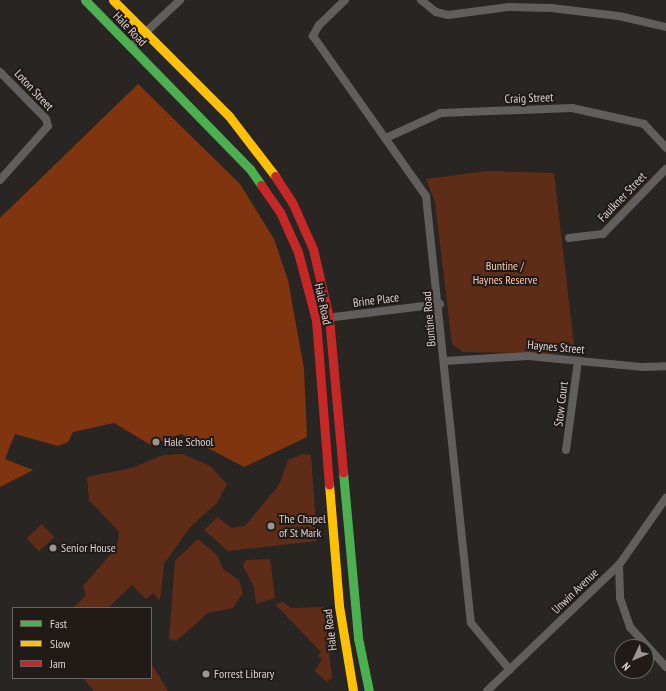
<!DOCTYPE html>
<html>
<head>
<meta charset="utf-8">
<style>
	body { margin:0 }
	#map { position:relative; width:666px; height:691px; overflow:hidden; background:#292523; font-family:"PT Sans Narrow",sans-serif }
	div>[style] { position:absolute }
	.green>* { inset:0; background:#5f2d17; transform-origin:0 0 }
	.forest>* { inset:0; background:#80350f }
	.street>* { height:8px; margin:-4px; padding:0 4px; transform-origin:4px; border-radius:4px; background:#615e5d }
	.fast>* { height:9px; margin:-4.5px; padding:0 4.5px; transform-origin:4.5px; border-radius:4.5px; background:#4caf50 }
	.slow>* { height:9px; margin:-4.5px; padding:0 4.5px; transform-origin:4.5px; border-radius:4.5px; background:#ffc107 }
	.jam>* { height:9px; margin:-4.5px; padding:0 4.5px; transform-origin:4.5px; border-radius:4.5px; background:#c62828 }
	.dots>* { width:11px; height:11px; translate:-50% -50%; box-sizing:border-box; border:2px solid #221a17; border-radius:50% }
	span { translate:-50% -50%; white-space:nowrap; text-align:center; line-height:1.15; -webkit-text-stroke:4px #221a17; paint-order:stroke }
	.street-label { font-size:12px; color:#d9d3d1 }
	.park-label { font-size:12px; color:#f9c7b4 }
	.poi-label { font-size:12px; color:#d9d3d1 }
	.left { translate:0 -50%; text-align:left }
	.legend { position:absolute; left:12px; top:607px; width:140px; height:72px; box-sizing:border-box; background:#221a17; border:1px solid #6b6461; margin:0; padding:5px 7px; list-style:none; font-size:12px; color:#d9d3d1 }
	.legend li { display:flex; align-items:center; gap:8px; height:20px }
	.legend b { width:20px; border:1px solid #6b6461 }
	.north { position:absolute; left:614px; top:639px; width:40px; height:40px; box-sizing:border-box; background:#221a17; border:1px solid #6b6461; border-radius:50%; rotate:226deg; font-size:11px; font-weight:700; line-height:16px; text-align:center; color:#d9d3d1 }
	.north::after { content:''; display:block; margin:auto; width:14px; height:18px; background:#9b9694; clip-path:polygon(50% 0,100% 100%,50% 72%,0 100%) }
</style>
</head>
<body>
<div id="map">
	<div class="green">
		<div style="clip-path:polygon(487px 171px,554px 173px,575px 354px,463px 352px,452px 344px,435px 202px,426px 179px)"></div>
		<div style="clip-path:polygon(183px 454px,210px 466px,227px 484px,217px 503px,190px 527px,164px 564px,160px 601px,153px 593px,146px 599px,132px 585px,108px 608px,73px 608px,86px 595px,83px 586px,117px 547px,119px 532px,89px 500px,87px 477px,132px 468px,163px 455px)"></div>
		<div style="clip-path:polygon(303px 454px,311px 455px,317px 541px,228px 551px,204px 530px,217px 517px,232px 528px,245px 526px,279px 485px,288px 460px)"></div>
		<div style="left:42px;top:524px;width:18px;height:21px;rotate:47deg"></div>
		<div style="clip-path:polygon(198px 539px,217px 555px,223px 569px,239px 580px,243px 593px,233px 608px,208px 613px,176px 641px,169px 639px,175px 561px)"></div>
		<div style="clip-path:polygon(270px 559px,275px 598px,256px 604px,254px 587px,243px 566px,246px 560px)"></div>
		<div style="clip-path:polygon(283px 602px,291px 608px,324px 607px,332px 678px,327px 682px,315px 671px,322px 659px,318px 656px,321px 652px,275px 604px)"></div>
		<div style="clip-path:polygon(151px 663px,168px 691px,94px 691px,83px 678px,151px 678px)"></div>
	</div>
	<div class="forest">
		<div style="clip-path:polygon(138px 84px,240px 184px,274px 239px,288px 280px,304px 369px,307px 437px,244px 467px,181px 434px,151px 445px,114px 423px,73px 432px,68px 442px,58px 446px,15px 434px,5px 459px,33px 470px,0 487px,0 218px)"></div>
	</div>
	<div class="street">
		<div style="left:345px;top:0;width:36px;rotate:136deg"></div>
		<div style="left:319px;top:25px;width:13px;rotate:119deg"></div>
		<div style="left:313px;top:36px;width:196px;rotate:54.8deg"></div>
		<div style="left:426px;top:196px;width:429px;rotate:84deg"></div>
		<div style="left:471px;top:623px;width:61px;rotate:50.3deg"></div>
		<div style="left:421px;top:0;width:19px;rotate:39deg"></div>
		<div style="left:436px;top:12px;width:12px;rotate:14deg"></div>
		<div style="left:448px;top:15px;width:62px;rotate:-7.5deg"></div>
		<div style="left:509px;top:7px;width:42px;rotate:1.4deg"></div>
		<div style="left:551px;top:8px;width:68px;rotate:6.7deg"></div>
		<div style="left:619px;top:16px;width:48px;rotate:13.2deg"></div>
		<div style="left:130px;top:47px;width:69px;rotate:-43.2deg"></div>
		<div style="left:0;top:72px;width:66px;rotate:45.6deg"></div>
		<div style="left:46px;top:119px;width:7px;rotate:74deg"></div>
		<div style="left:48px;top:126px;width:72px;rotate:131.6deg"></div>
		<div style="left:386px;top:138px;width:60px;rotate:-24.4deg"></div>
		<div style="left:441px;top:113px;width:131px;rotate:-2.2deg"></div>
		<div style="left:572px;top:108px;width:74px;rotate:12.5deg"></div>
		<div style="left:644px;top:124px;width:33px;rotate:47deg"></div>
		<div style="left:569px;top:238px;width:34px;rotate:-7deg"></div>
		<div style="left:603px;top:234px;width:91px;rotate:-45.9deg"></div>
		<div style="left:326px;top:318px;width:115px;rotate:-7deg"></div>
		<div style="left:444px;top:361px;width:84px;rotate:-3.4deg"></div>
		<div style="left:528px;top:356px;width:116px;rotate:5.5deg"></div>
		<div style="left:643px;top:367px;width:23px;rotate:-2deg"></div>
		<div style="left:566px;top:450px;width:90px;rotate:-82.3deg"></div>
		<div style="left:619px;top:565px;width:33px;rotate:88deg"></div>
		<div style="left:620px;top:598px;width:31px;rotate:71deg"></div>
		<div style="left:630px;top:627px;width:54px;rotate:48deg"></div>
		<div style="left:487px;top:691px;width:182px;rotate:-43.7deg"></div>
		<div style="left:619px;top:565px;width:82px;rotate:-55deg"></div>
	</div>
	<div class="fast">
		<div style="left:85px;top:0;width:236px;rotate:45.7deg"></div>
		<div style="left:250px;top:169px;width:19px;rotate:55deg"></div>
		<div style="left:343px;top:472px;width:167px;rotate:84.8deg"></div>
		<div style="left:358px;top:638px;width:54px;rotate:78.3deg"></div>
	</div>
	<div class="slow">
		<div style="left:113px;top:0;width:164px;rotate:45deg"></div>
		<div style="left:229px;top:116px;width:76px;rotate:52.5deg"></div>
		<div style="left:329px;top:484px;width:122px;rotate:85.3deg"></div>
		<div style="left:339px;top:606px;width:86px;rotate:80.6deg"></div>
	</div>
	<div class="jam">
		<div style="left:275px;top:176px;width:33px;rotate:57deg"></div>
		<div style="left:293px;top:204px;width:49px;rotate:66deg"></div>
		<div style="left:313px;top:249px;width:71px;rotate:76.9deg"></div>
		<div style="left:329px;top:318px;width:155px;rotate:84.8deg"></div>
		<div style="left:261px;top:185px;width:33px;rotate:55deg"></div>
		<div style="left:280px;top:212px;width:44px;rotate:65.8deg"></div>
		<div style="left:298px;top:252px;width:70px;rotate:75.2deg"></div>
		<div style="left:316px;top:320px;width:165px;rotate:85.5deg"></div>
	</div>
	<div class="dots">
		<div style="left:156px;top:442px;background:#9b9694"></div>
		<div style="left:271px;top:526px;background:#9b9694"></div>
		<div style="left:53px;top:548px;background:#9b9694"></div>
		<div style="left:206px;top:674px;background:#9b9694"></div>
	</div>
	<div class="street-label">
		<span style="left:130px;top:29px;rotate:46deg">Hale Road</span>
		<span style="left:34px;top:90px;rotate:47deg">Loton Street</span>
		<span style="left:529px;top:98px;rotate:-2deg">Craig Street</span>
		<span style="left:622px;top:197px;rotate:-46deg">Faulkner Street</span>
		<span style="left:376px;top:300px;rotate:-7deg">Brine Place</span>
		<span style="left:323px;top:304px;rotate:78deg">Hale Road</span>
		<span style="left:429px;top:319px;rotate:-95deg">Buntine Road</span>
		<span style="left:556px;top:347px;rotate:5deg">Haynes Street</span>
		<span style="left:561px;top:404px;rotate:-83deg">Stow Court</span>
		<span style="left:575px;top:591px;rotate:-44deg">Unwin Avenue</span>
		<span style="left:330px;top:630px;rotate:-97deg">Hale Road</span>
	</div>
	<div class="park-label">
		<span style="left:505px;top:273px">Buntine /<br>Haynes Reserve</span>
	</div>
	<div class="poi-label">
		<span class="left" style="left:164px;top:442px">Hale School</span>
		<span class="left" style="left:279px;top:526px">The Chapel<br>of St Mark</span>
		<span class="left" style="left:61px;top:548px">Senior House</span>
		<span class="left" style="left:214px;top:674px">Forrest Library</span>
	</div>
	<ul class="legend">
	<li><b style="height:5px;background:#4caf50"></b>Fast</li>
	<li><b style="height:5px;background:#ffc107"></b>Slow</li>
	<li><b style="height:5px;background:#c62828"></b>Jam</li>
	</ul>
	<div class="north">N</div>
</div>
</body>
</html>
